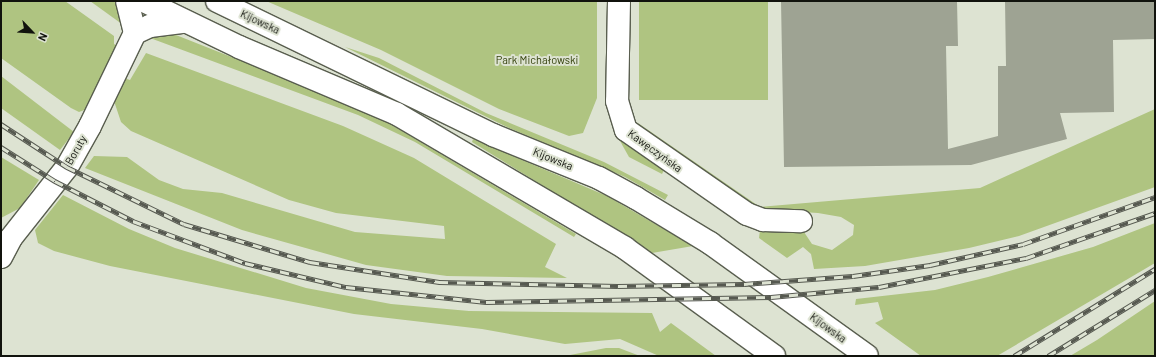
<!DOCTYPE html>
<html>
<head>
<meta charset="utf-8">
<style>
	body { margin:0 }
	#map { position:relative; width:1156px; height:357px; overflow:hidden; background:#dde3d2; font-family:Barlow,sans-serif }
	div>[style] { position:absolute }
	.green>* { inset:0; background:#afc481; transform-origin:0 0 }
	.building>* { inset:0; background:#9ea393 }
	.roads { filter:drop-shadow(1px 0 #595e4f) drop-shadow(-1px 0 #595e4f) drop-shadow(0 1px #595e4f) drop-shadow(0 -1px #595e4f) }
	.minor>* { height:22px; margin:-11px; padding:0 11px; transform-origin:11px; border-radius:11px; background:#fff }
	.tertiary>* { height:22px; margin:-11px; padding:0 11px; transform-origin:11px; border-radius:11px; background:#fff }
	.rail>* { height:4.5px; margin-top:-2.25px; transform-origin:0; background:repeating-linear-gradient(90deg,#dde3d2 0 9px,#565950 0 18px); box-sizing:border-box; border-block:1px solid #565950 }
	span { translate:-50% -50%; white-space:nowrap; text-align:center; line-height:1.15; -webkit-text-stroke:4px #dde3d2; paint-order:stroke }
	.street-label { font-size:11px; color:#11130d }
	.park-label { font-size:11px; color:#323f09 }
	.frame { position:absolute; inset:0; border:2px solid #11130d; pointer-events:none }
	.north { position:absolute; left:12px; top:12px; width:40px; height:40px; -webkit-text-stroke:3px #dde3d2; paint-order:stroke; rotate:115deg; font-size:11px; font-weight:700; line-height:16px; text-align:center; color:#11130d }
	.north::after { content:''; display:block; margin:auto; width:14px; height:18px; background:#11130d; clip-path:polygon(50% 0,100% 100%,50% 72%,0 100%) }
</style>
</head>
<body>
<div id="map">
	<div class="green">
		<div style="clip-path:polygon(1px 1px,65px 1px,114px 36px,114px 44px,119px 47px,87px 109px,79px 112px,71px 108px,1px 58px)"></div>
		<div style="clip-path:polygon(90px 1px,113px 1px,119px 5px,126px 27px)"></div>
		<div style="clip-path:polygon(266px 1px,597px 1px,597px 98px,583px 133px,569px 136px,499px 109px,381px 50px)"></div>
		<div style="left:639px;top:1px;width:129px;height:99px"></div>
		<div style="clip-path:polygon(160px 33px,176px 35px,368px 111px,576px 234px,574px 237px,415px 142px,358px 115px,150px 38px)"></div>
		<div style="clip-path:polygon(345px 47px,379px 58px,486px 113px,604px 162px,668px 195px,665px 200px,625px 177px,509px 128px)"></div>
		<div style="clip-path:polygon(146px 53px,343px 126px,414px 158px,556px 244px,545px 267px,567px 278px,447px 276px,366px 265px,242px 230px,85px 168px,94px 156px,127px 157px,159px 180px,183px 189px,222px 193px,355px 232px,445px 239px,444px 226px,336px 213px,289px 200px,131px 131px,121px 122px,114px 101px,124px 78px,130px 80px)"></div>
		<div style="clip-path:polygon(1px 76px,74px 132px,60px 150px,1px 108px)"></div>
		<div style="clip-path:polygon(1155px 109px,1155px 187px,1019px 236px,969px 248px,865px 266px,814px 269px,811px 254px,803px 247px,787px 258px,759px 238px,760px 230px,802px 229px,812px 244px,832px 250px,853px 235px,854px 225px,841px 217px,818px 213px,755px 209px,639px 128px,638px 123px,760px 207px,980px 188px)"></div>
		<div style="clip-path:polygon(615px 132px,665px 168px,662px 174px,629px 157px)"></div>
		<div style="clip-path:polygon(473px 139px,607px 196px,693px 246px,652px 253px,472px 142px)"></div>
		<div style="clip-path:polygon(1px 157px,39px 180px,20px 208px,1px 218px)"></div>
		<div style="clip-path:polygon(63px 195px,129px 229px,175px 248px,306px 288px,391px 304px,469px 311px,652px 313px,660px 332px,671px 323px,716px 356px,659px 356px,620px 339px,565px 344px,482px 329px,354px 314px,110px 266px,54px 251px,38px 243px,35px 230px)"></div>
		<div style="clip-path:polygon(1155px 223px,1155px 263px,997px 356px,921px 356px,875px 323px,883px 319px,878px 302px,855px 305px,856px 299px,935px 290px,988px 277px,1093px 247px)"></div>
		<div style="clip-path:polygon(1155px 301px,1155px 356px,1070px 356px,1097px 340px)"></div>
		<div style="clip-path:polygon(606px 348px,619px 348px,640px 356px,565px 356px)"></div>
	</div>
	<div class="building">
		<div style="clip-path:polygon(781px 1px,957px 1px,958px 46px,946px 46px,948px 149px,998px 136px,998px 66px,1006px 66px,1005px 1px,1155px 1px,1155px 39px,1113px 40px,1114px 112px,1060px 113px,1067px 139px,971px 165px,784px 167px)"></div>
	</div>
	<div class="roads">
		<div class="minor">
			<div style="left:619px;top:1px;width:100px;rotate:91.1deg"></div>
			<div style="left:617px;top:101px;width:30px;rotate:73deg"></div>
			<div style="left:626px;top:130px;width:147px;rotate:34.8deg"></div>
			<div style="left:747px;top:214px;width:17px;rotate:21deg"></div>
			<div style="left:763px;top:220px;width:38px;rotate:2deg"></div>
			<div style="left:135px;top:33px;width:17px;rotate:-25deg"></div>
			<div style="left:150px;top:26px;width:34px;rotate:-7deg"></div>
			<div style="left:1px;top:257px;width:21px;rotate:-62deg"></div>
			<div style="left:11px;top:238px;width:90px;rotate:-51.7deg"></div>
			<div style="left:67px;top:167px;width:47px;rotate:-60.7deg"></div>
			<div style="left:90px;top:126px;width:103px;rotate:-64.2deg"></div>
			<div style="left:135px;top:33px;width:33px;rotate:-104deg"></div>
		</div>
		<div class="tertiary">
			<div style="left:144px;top:1px;width:106px;rotate:25.8deg"></div>
			<div style="left:239px;top:47px;width:172px;rotate:23deg"></div>
			<div style="left:397px;top:114px;width:264px;rotate:30.4deg"></div>
			<div style="left:625px;top:248px;width:184px;rotate:35.9deg"></div>
			<div style="left:217px;top:1px;width:307px;rotate:25.9deg"></div>
			<div style="left:493px;top:135px;width:114px;rotate:22.1deg"></div>
			<div style="left:599px;top:178px;width:42px;rotate:28.4deg"></div>
			<div style="left:636px;top:198px;width:87px;rotate:31.3deg"></div>
			<div style="left:710px;top:243px;width:193px;rotate:35.7deg"></div>
		</div>
	</div>
	<div class="rail">
		<div style="left:1px;top:124px;width:79px;rotate:33.1deg"></div>
		<div style="left:67px;top:167px;width:130px;rotate:26deg"></div>
		<div style="left:184px;top:224px;width:132px;rotate:16.8deg"></div>
		<div style="left:310px;top:262px;width:131px;rotate:8.8deg"></div>
		<div style="left:439px;top:282px;width:179px;rotate:1.3deg"></div>
		<div style="left:618px;top:286px;width:126px;rotate:-0.9deg"></div>
		<div style="left:744px;top:284px;width:109px;rotate:-4.2deg"></div>
		<div style="left:853px;top:276px;width:78px;rotate:-8.1deg"></div>
		<div style="left:930px;top:265px;width:95px;rotate:-12.7deg"></div>
		<div style="left:1023px;top:244px;width:140px;rotate:-19.6deg"></div>
		<div style="left:1px;top:147px;width:64px;rotate:32.2deg"></div>
		<div style="left:55px;top:181px;width:88px;rotate:27.1deg"></div>
		<div style="left:133px;top:221px;width:120px;rotate:20.6deg"></div>
		<div style="left:245px;top:263px;width:104px;rotate:13.4deg"></div>
		<div style="left:346px;top:287px;width:141px;rotate:6.1deg"></div>
		<div style="left:486px;top:302px;width:285px;rotate:-1deg"></div>
		<div style="left:771px;top:297px;width:108px;rotate:-5.3deg"></div>
		<div style="left:879px;top:287px;width:150px;rotate:-11.2deg"></div>
		<div style="left:1026px;top:258px;width:137px;rotate:-19.2deg"></div>
		<div style="left:1014px;top:356px;width:166px;rotate:-31.7deg"></div>
		<div style="left:1048px;top:356px;width:126px;rotate:-31.7deg"></div>
	</div>
	<div class="street-label">
		<span style="left:260px;top:22px;rotate:25deg">Kijowska</span>
		<span style="left:76px;top:150px;rotate:-60deg">Boruty</span>
		<span style="left:655px;top:151px;rotate:36deg">Kawęczyńska</span>
		<span style="left:553px;top:159px;rotate:22deg">Kijowska</span>
		<span style="left:828px;top:328px;rotate:36deg">Kijowska</span>
	</div>
	<div class="park-label">
		<span style="left:537px;top:60px">Park Michałowski</span>
	</div>
	<div class="frame"></div>
	<div class="north">N</div>
</div>
</body>
</html>
